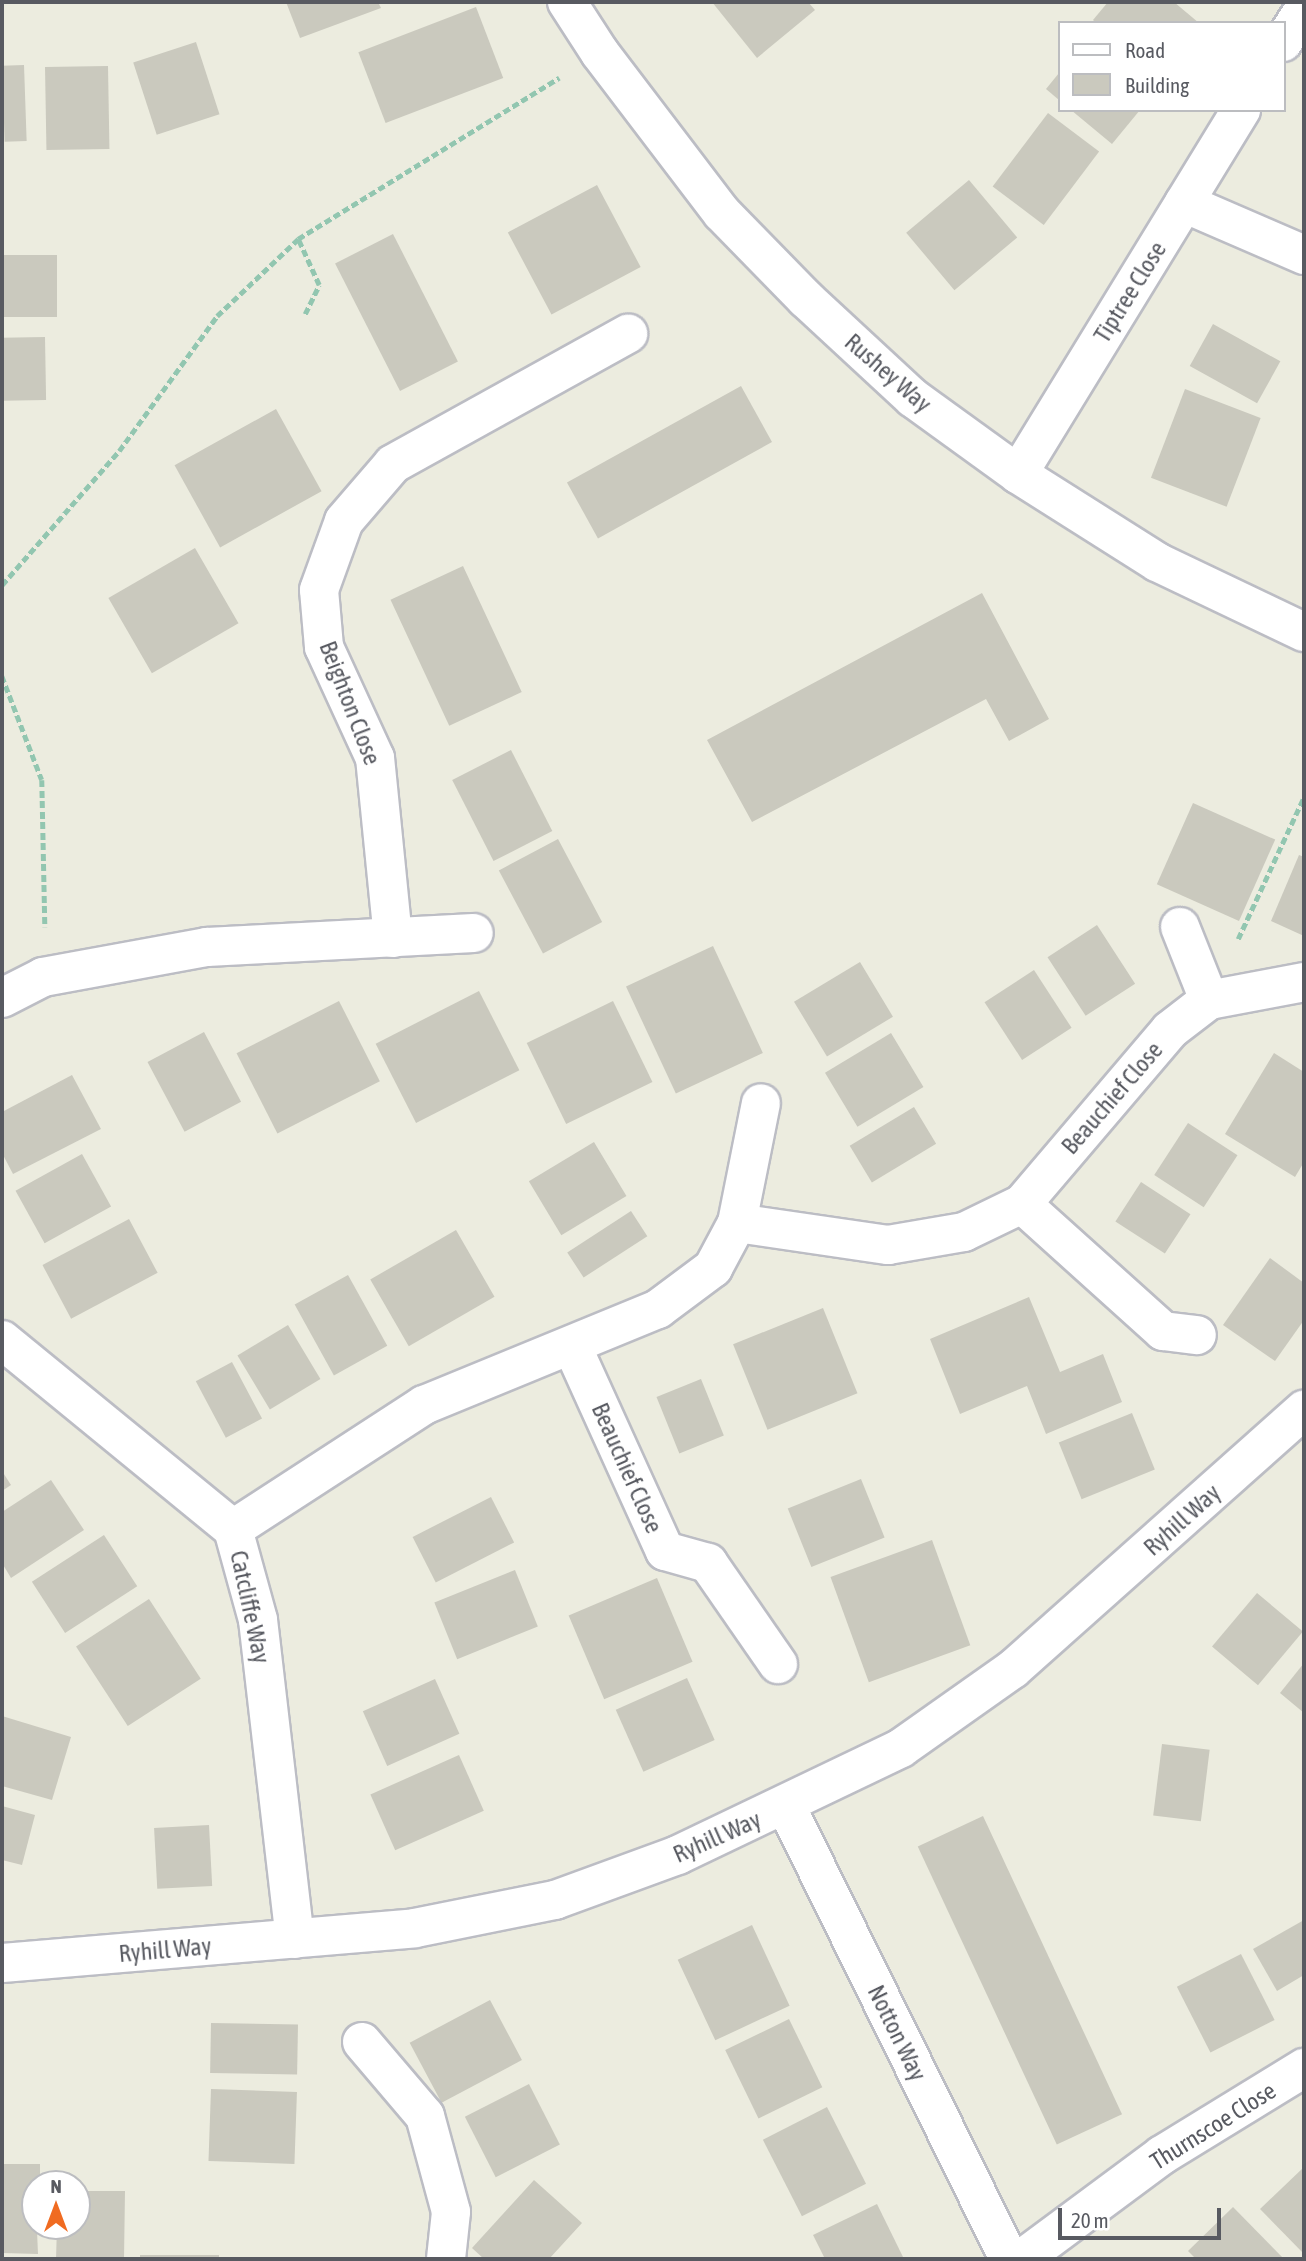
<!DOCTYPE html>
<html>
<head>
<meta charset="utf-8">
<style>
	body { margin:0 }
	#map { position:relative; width:1306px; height:2261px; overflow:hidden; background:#ececdf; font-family:"Asap Condensed",sans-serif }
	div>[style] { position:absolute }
	.building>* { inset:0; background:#cac9be; transform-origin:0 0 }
	.path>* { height:4.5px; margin-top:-2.25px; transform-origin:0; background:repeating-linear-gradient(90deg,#92c6b0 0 7px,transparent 0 10.5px) }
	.roads { filter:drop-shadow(2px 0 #bcbdc4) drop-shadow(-2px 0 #bcbdc4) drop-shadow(0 2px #bcbdc4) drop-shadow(0 -2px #bcbdc4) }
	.street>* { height:38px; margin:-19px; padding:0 19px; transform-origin:19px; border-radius:19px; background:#fff }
	.secondary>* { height:38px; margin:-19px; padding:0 19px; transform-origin:19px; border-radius:19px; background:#fff }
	span { translate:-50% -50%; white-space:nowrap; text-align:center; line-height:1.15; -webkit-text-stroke:5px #fff; paint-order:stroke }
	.street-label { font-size:24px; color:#585a61 }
	.frame { position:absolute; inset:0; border:4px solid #585a61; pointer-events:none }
	.legend { position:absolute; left:1058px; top:21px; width:228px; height:91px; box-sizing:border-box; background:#fff; border:2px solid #bcbdc0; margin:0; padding:9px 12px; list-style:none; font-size:21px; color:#585a61 }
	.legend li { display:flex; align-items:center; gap:14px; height:35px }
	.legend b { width:35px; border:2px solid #bcbdc0 }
	.north { position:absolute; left:21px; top:2170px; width:70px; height:70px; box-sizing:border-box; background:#fff; border:2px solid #bcbdc0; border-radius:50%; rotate:0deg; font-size:19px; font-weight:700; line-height:28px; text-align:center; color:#585a61 }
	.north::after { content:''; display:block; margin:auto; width:24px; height:32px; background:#f06b21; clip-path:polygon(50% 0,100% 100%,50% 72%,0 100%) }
	.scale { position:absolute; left:1058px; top:2208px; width:163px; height:32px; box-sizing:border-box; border:4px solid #585a61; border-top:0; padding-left:9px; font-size:21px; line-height:24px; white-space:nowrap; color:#585a61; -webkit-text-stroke:5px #fff; paint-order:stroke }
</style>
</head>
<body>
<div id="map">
	<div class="building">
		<div style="clip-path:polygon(286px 2px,378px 2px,381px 8px,300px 38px)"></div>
		<div style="clip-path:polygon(712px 2px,808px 2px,815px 10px,757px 58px)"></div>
		<div style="clip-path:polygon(1108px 2px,1174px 2px,1199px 23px,1096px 23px,1093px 20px)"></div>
		<div style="left:476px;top:7px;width:76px;height:126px;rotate:69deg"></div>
		<div style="left:196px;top:42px;width:76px;height:66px;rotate:72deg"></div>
		<div style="left:24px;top:65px;width:76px;height:22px;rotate:88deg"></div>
		<div style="left:108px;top:66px;width:83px;height:63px;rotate:89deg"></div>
		<div style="clip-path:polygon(1059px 73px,1059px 100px,1046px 89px)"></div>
		<div style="clip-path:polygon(1071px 110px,1140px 110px,1112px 144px)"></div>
		<div style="left:1048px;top:113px;width:64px;height:92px;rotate:37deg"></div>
		<div style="left:969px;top:180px;width:75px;height:82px;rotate:50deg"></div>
		<div style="left:597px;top:185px;width:93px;height:101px;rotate:62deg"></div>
		<div style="left:393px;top:234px;width:143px;height:65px;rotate:63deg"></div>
		<div style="left:2px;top:255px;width:55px;height:62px"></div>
		<div style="left:1213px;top:324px;width:77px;height:48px;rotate:29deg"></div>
		<div style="left:45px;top:337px;width:63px;height:43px;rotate:89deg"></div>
		<div style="left:741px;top:386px;width:64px;height:199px;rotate:61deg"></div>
		<div style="left:1185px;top:389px;width:81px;height:95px;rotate:21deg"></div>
		<div style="left:276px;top:409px;width:94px;height:116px;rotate:61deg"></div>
		<div style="left:195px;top:548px;width:87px;height:100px;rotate:60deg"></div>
		<div style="left:463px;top:566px;width:139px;height:80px;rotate:65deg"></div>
		<div style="clip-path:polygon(982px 593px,1049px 719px,1009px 741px,986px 699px,752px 822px,707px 740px)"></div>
		<div style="left:511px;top:750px;width:91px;height:66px;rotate:63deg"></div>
		<div style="left:1193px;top:803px;width:90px;height:89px;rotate:24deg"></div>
		<div style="left:558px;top:839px;width:94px;height:67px;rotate:62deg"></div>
		<div style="clip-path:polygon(1299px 855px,1304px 857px,1304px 936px,1271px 921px)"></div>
		<div style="left:1097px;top:925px;width:70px;height:59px;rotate:57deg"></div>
		<div style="left:713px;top:946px;width:118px;height:96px;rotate:65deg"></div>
		<div style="left:860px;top:962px;width:64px;height:77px;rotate:59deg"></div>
		<div style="left:1034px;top:970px;width:69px;height:59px;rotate:57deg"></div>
		<div style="left:479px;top:991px;width:89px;height:116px;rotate:63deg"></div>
		<div style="left:339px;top:1001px;width:90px;height:115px;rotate:63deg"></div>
		<div style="left:613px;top:1001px;width:90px;height:96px;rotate:64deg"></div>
		<div style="left:204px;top:1032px;width:79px;height:64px;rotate:62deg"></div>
		<div style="left:891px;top:1033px;width:63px;height:77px;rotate:59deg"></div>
		<div style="clip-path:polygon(1274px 1053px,1304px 1072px,1304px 1162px,1295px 1177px,1225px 1134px)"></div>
		<div style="clip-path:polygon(72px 1075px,101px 1129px,13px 1174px,2px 1153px,2px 1112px)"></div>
		<div style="left:914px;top:1107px;width:43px;height:75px;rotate:59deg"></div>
		<div style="left:1188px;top:1123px;width:59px;height:62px;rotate:33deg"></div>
		<div style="left:594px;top:1142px;width:63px;height:76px;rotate:59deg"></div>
		<div style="left:82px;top:1154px;width:60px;height:76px;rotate:61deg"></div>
		<div style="left:1141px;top:1182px;width:59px;height:47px;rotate:33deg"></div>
		<div style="left:631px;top:1211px;width:30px;height:76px;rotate:57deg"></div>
		<div style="left:129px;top:1219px;width:61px;height:98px;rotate:62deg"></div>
		<div style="left:456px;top:1230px;width:77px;height:99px;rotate:60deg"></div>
		<div style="clip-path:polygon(1270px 1258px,1304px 1283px,1304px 1320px,1275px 1361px,1223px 1325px)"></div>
		<div style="left:348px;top:1275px;width:81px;height:61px;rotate:61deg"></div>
		<div style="clip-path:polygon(1029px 1297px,1060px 1372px,1103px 1354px,1122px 1402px,1046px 1434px,1027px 1386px,960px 1414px,930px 1339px)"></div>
		<div style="left:823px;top:1308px;width:92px;height:97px;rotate:68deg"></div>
		<div style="left:288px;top:1325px;width:63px;height:59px;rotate:59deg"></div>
		<div style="left:232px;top:1362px;width:64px;height:41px;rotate:62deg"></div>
		<div style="left:701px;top:1379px;width:61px;height:48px;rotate:68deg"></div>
		<div style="left:1132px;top:1413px;width:61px;height:79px;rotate:68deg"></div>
		<div style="clip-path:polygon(2px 1471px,11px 1485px,2px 1491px)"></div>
		<div style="left:861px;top:1479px;width:63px;height:79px;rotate:68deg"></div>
		<div style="clip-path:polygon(51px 1480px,84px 1530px,11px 1578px,2px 1563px,2px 1512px)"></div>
		<div style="left:491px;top:1497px;width:51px;height:88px;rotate:63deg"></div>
		<div style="left:104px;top:1535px;width:61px;height:86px;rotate:57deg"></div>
		<div style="left:932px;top:1540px;width:112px;height:108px;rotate:70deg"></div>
		<div style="left:515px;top:1570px;width:61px;height:87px;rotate:68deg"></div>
		<div style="left:657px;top:1578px;width:91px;height:96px;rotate:67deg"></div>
		<div style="left:1257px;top:1593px;width:60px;height:70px;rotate:40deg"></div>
		<div style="left:149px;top:1599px;width:95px;height:87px;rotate:57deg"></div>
		<div style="clip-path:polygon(1304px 1663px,1304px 1713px,1280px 1693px)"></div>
		<div style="left:687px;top:1678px;width:68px;height:78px;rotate:66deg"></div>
		<div style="left:435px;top:1679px;width:60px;height:79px;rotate:66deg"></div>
		<div style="clip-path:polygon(2px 1716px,71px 1737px,52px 1800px,2px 1786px)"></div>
		<div style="left:1162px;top:1744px;width:48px;height:72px;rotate:7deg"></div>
		<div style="left:459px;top:1755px;width:61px;height:97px;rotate:66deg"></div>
		<div style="clip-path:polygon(2px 1806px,35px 1815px,22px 1865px,2px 1860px)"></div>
		<div style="left:983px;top:1816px;width:329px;height:72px;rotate:65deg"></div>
		<div style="left:209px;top:1825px;width:61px;height:55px;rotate:87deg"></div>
		<div style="clip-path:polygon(1304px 1920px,1304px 1975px,1277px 1991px,1253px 1949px)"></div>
		<div style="left:752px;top:1925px;width:89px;height:82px;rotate:65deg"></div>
		<div style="left:1241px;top:1954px;width:74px;height:72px;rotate:63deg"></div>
		<div style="left:490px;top:2000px;width:68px;height:91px;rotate:62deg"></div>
		<div style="left:789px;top:2019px;width:76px;height:71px;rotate:64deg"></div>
		<div style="left:211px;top:2023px;width:87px;height:50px;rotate:1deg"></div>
		<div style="left:529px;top:2084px;width:68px;height:72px;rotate:63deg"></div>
		<div style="left:211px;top:2089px;width:86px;height:72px;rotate:2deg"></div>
		<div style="left:827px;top:2107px;width:86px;height:72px;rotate:63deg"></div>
		<div style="clip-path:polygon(2px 2164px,40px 2164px,40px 2184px,35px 2184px,38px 2254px,2px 2253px)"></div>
		<div style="clip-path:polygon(1304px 2167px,1304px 2254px,1260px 2209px)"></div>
		<div style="clip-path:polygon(534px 2180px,582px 2223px,549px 2259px,484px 2259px,472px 2248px)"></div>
		<div style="clip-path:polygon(77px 2191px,125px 2191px,124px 2259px,56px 2259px,57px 2226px,77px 2226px)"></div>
		<div style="clip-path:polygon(877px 2204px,904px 2259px,825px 2259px,813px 2235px)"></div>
		<div style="clip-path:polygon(1233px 2207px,1284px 2259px,1196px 2259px,1188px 2251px)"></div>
		<div style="left:140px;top:2255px;width:79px;height:4px"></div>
	</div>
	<div class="path">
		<div style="left:305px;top:314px;width:32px;rotate:-64deg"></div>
		<div style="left:319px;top:285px;width:51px;rotate:-114.5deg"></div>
		<div style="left:298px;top:239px;width:307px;rotate:-31.7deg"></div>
		<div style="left:2px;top:585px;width:178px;rotate:-48.9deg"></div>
		<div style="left:119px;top:451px;width:167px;rotate:-54deg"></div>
		<div style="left:217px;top:316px;width:112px;rotate:-43.5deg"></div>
		<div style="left:2px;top:676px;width:111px;rotate:69deg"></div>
		<div style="left:42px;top:780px;width:147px;rotate:88.8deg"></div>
		<div style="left:1238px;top:939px;width:157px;rotate:-65.1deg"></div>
	</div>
	<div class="roads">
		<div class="street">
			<div style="left:1283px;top:42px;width:38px;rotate:-57deg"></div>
			<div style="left:1184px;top:203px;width:131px;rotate:23.4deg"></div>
			<div style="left:1018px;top:474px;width:427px;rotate:-58.5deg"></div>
			<div style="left:1180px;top:927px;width:79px;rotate:68.3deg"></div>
			<div style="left:393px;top:938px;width:181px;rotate:-95.7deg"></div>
			<div style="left:375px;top:758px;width:122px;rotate:-114.7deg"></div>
			<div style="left:324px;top:647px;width:57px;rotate:-95deg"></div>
			<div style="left:319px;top:590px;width:73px;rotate:-70.1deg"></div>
			<div style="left:344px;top:521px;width:75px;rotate:-49.3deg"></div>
			<div style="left:393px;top:464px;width:269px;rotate:-29deg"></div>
			<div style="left:2px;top:998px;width:46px;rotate:-27.1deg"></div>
			<div style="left:43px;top:977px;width:167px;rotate:-10.4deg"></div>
			<div style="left:207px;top:947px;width:267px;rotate:-3deg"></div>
			<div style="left:1022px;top:1204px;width:190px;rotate:42deg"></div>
			<div style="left:1163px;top:1331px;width:34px;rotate:7deg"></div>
			<div style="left:737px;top:1223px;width:122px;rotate:-78.7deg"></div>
			<div style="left:2px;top:1340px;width:298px;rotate:39.3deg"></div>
			<div style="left:233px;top:1529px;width:94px;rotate:74.6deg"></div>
			<div style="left:258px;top:1620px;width:321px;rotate:83.4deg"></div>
			<div style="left:572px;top:1346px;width:225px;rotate:65.6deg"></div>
			<div style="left:665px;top:1551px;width:45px;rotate:15.6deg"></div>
			<div style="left:708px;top:1563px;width:123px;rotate:55.3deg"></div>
			<div style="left:233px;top:1529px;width:228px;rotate:-33deg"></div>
			<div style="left:424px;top:1405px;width:253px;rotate:-22.3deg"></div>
			<div style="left:658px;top:1309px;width:69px;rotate:-36.7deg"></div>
			<div style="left:713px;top:1268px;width:51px;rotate:-61.9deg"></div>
			<div style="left:737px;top:1223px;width:153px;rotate:8.3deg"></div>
			<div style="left:888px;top:1245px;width:77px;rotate:-9.7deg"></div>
			<div style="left:964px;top:1232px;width:64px;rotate:-25.8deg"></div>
			<div style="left:1022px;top:1204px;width:228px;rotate:-49.6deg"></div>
			<div style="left:1170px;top:1030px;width:49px;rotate:-37.6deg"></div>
			<div style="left:1209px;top:1000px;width:97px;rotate:-10.7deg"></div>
			<div style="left:786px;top:1806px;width:505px;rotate:63.79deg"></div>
			<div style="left:2px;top:1963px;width:414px;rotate:-4.8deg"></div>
			<div style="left:415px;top:1928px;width:143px;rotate:-11.3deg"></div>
			<div style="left:555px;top:1900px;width:131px;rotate:-20.1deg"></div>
			<div style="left:678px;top:1855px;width:247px;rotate:-25.6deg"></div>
			<div style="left:901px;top:1748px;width:137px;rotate:-35.2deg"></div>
			<div style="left:1013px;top:1669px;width:390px;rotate:-41.7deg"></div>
			<div style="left:362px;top:2042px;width:97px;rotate:49.6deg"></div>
			<div style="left:425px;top:2116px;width:99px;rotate:74.8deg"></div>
			<div style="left:451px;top:2212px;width:47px;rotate:96.1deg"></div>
			<div style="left:1022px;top:2259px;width:174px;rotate:-36.6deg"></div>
			<div style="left:1162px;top:2155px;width:167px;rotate:-31.5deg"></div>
		</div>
		<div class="secondary">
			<div style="left:567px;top:2px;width:61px;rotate:57.1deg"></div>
			<div style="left:600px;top:53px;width:201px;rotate:52.7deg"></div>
			<div style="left:722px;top:213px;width:120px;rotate:45.7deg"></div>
			<div style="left:806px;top:299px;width:146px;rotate:42.8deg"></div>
			<div style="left:913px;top:398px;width:130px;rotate:35.9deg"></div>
			<div style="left:1018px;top:474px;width:165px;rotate:32.3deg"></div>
			<div style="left:1157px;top:562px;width:163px;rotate:25.5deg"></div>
		</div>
	</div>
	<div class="street-label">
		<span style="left:1130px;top:292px;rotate:-58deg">Tiptree Close</span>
		<span style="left:888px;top:373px;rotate:41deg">Rushey Way</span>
		<span style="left:350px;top:703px;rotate:69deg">Beighton Close</span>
		<span style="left:1112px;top:1098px;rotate:-49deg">Beauchief Close</span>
		<span style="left:627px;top:1468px;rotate:66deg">Beauchief Close</span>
		<span style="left:1182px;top:1520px;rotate:-42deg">Ryhill Way</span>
		<span style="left:250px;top:1607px;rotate:78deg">Catcliffe Way</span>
		<span style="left:717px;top:1837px;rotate:-24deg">Ryhill Way</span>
		<span style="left:165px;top:1950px;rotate:-5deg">Ryhill Way</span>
		<span style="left:897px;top:2033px;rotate:64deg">Notton Way</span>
		<span style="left:1213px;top:2126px;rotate:-32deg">Thurnscoe Close</span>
	</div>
	<div class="frame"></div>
	<ul class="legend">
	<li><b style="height:9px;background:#fff"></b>Road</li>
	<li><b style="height:19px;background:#cac9be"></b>Building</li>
	</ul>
	<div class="north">N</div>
	<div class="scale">20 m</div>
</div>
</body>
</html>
